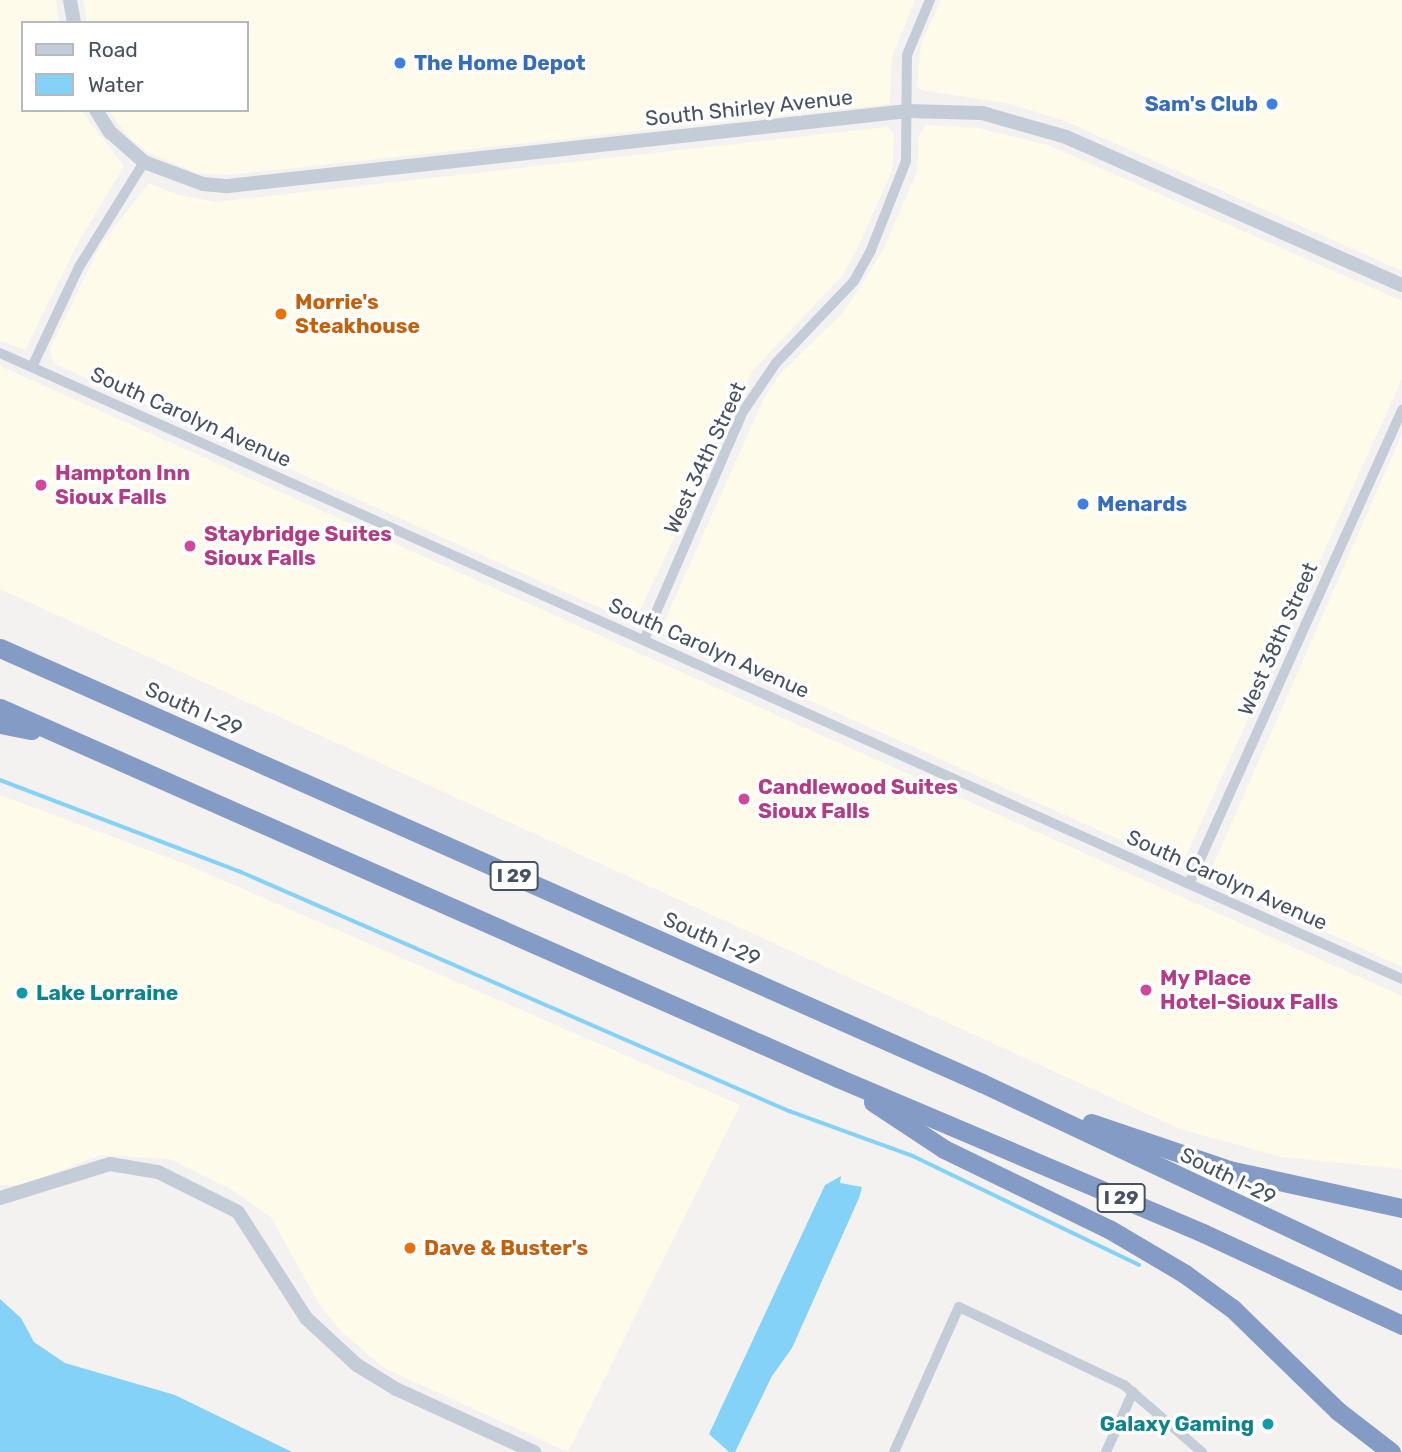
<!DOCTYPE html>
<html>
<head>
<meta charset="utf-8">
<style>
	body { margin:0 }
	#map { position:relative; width:1402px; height:1452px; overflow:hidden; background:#f4f1f1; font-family:Rubik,sans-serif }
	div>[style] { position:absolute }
	.commercial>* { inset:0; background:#fefbeb }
	.water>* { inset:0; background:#84d2f7 }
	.stream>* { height:3.5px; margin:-1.75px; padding:0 1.75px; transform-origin:1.75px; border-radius:1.75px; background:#84d2f7 }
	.minor>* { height:10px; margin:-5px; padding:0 5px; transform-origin:5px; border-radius:5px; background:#c4ccd7 }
	.tertiary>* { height:14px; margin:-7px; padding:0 7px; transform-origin:7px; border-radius:7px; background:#c4ccd7 }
	.motorway>* { height:19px; margin:-9.5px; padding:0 9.5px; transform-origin:9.5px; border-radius:9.5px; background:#849cc5 }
	.dots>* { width:19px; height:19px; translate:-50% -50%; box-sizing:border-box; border:4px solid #fff; border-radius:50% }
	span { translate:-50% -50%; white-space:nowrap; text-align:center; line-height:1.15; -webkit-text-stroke:7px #fff; paint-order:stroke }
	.shield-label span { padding:2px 5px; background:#fff; border:2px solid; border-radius:5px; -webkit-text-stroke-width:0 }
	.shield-label { font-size:19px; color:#475261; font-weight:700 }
	.shop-label { font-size:21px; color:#366cbe; font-weight:700 }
	.left { translate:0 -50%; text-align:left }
	.right { translate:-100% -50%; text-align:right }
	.street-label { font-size:21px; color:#475261 }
	.food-label { font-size:21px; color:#c56008; font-weight:700 }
	.hotel-label { font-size:21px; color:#b23c85; font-weight:700 }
	.culture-label { font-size:21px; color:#0d838f; font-weight:700 }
	.legend { position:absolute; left:21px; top:21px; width:228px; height:91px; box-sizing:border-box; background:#fff; border:2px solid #b5bac0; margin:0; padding:9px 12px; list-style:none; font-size:21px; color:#475261 }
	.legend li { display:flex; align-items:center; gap:14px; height:35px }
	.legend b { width:35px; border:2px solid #b5bac0 }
</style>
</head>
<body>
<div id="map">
	<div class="commercial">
		<div style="clip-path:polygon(0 0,56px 0,59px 23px,23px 23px,23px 110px,81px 110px,124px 166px,79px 241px,25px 350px,0 341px)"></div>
		<div style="clip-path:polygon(83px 0,915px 0,892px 57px,890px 104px,228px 175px,197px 173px,149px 153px,128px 136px,108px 110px,247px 110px,247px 23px,87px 23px)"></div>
		<div style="clip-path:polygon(941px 0,1402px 0,1402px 271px,1060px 119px,1005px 103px,921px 90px,917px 86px,921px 44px)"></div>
		<div style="clip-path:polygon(926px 125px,977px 128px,1048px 145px,1402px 301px,1402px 379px,1181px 867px,663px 635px,661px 629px,764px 398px,779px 375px,843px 313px,882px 252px,917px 172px,919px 135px)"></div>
		<div style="clip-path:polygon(887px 127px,894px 133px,892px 171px,857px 249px,842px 276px,753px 370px,634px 623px,55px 364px,51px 356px,50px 349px,100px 246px,149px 183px,178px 195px,216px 202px)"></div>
		<div style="clip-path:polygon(0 366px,1402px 996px,1402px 1169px,1281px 1157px,1180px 1129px,0 589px)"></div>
		<div style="clip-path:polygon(1402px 434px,1402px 967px,1208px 877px)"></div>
		<div style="clip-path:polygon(0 795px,183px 863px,740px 1105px,568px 1452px,384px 1368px,341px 1331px,320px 1306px,271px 1217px,231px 1189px,169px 1159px,101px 1155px,23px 1185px,0 1185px)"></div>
	</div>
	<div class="water">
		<div style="clip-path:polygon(841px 1176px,840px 1183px,862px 1187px,859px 1198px,792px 1348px,772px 1376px,735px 1452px,729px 1452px,709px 1434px,825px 1185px)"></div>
		<div style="clip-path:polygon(0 1299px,21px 1318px,34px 1342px,65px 1363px,175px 1395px,292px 1452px,0 1452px)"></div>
	</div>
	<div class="stream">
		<div style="left:0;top:780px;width:258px;rotate:20.9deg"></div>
		<div style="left:241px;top:872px;width:598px;rotate:23.56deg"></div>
		<div style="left:789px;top:1111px;width:132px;rotate:19.9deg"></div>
		<div style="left:913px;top:1156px;width:251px;rotate:25.7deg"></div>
	</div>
	<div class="minor">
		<div style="left:0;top:353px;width:1535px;rotate:24.06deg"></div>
		<div style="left:32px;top:367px;width:110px;rotate:-64.8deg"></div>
		<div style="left:79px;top:267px;width:123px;rotate:-58.2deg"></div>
		<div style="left:644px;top:640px;width:247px;rotate:-66.6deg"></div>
		<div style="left:742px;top:413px;width:60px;rotate:-55.8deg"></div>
		<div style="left:776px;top:363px;width:113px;rotate:-46.4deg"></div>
		<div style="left:854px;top:281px;width:35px;rotate:-61deg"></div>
		<div style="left:871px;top:250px;width:96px;rotate:-68.5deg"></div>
		<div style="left:906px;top:161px;width:106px;rotate:-89.5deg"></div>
		<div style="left:907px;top:55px;width:60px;rotate:-67.3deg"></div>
		<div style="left:1189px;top:884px;width:520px;rotate:-65.8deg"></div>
		<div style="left:894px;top:1452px;width:159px;rotate:-65.9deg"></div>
		<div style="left:959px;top:1307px;width:183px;rotate:25.3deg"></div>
		<div style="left:1124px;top:1385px;width:103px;rotate:40.7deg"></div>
		<div style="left:1106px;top:1452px;width:66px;rotate:-65.8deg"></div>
	</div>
	<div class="tertiary">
		<div style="left:70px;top:0;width:23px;rotate:80deg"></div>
		<div style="left:96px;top:110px;width:26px;rotate:58deg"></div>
		<div style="left:110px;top:132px;width:45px;rotate:41.4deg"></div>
		<div style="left:144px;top:162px;width:63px;rotate:20.4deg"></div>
		<div style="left:203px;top:184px;width:25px;rotate:5deg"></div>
		<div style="left:228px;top:186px;width:684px;rotate:-6.29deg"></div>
		<div style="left:908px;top:111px;width:74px;rotate:1.5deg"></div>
		<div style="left:982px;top:113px;width:87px;rotate:15.9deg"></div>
		<div style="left:1066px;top:137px;width:367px;rotate:23.8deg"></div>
		<div style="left:0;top:1198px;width:115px;rotate:-17.2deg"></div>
		<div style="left:110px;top:1164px;width:49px;rotate:9.5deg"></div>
		<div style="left:158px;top:1172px;width:89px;rotate:26.6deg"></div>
		<div style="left:238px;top:1212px;width:126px;rotate:57.3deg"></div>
		<div style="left:306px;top:1318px;width:69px;rotate:42.7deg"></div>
		<div style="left:357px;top:1365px;width:46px;rotate:31.6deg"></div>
		<div style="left:396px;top:1389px;width:152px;rotate:24.5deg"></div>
	</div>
	<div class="motorway">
		<div style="left:0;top:648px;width:1074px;rotate:23.89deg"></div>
		<div style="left:982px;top:1083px;width:464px;rotate:25.2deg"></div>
		<div style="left:0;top:708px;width:916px;rotate:23.82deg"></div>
		<div style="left:838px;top:1078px;width:397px;rotate:23deg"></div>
		<div style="left:1203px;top:1233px;width:219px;rotate:24.8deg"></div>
		<div style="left:0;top:724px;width:32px;rotate:11deg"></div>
		<div style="left:873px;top:1102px;width:85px;rotate:33.5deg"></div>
		<div style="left:944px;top:1149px;width:183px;rotate:25.9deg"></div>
		<div style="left:1109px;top:1229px;width:88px;rotate:30.6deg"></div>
		<div style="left:1185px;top:1274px;width:59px;rotate:36.1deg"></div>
		<div style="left:1233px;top:1309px;width:146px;rotate:44.2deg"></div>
		<div style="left:1338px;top:1411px;width:67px;rotate:37.7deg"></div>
		<div style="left:1091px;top:1123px;width:146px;rotate:18.8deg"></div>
		<div style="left:1229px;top:1170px;width:177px;rotate:12.4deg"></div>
	</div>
	<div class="dots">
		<div style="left:400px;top:63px;background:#3f7fe0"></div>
		<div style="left:1272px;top:104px;background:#3f7fe0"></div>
		<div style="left:281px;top:314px;background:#e8710a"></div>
		<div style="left:41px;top:485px;background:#d1479c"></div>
		<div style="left:1083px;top:504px;background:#3f7fe0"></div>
		<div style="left:190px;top:546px;background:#d1479c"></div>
		<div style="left:744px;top:799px;background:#d1479c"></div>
		<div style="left:1146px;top:990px;background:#d1479c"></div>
		<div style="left:22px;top:993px;background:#0f9aa8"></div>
		<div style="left:410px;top:1248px;background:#e8710a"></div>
		<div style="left:1268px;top:1424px;background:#0f9aa8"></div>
	</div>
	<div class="shield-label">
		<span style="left:514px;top:876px">I 29</span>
		<span style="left:1121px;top:1198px">I 29</span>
	</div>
	<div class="shop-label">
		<span class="left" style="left:414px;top:63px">The Home Depot</span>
		<span class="right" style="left:1258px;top:104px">Sam's Club</span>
		<span class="left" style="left:1097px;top:504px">Menards</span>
	</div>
	<div class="street-label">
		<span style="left:749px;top:108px;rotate:-6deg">South Shirley Avenue</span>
		<span style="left:191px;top:417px;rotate:24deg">South Carolyn Avenue</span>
		<span style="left:705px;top:458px;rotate:-65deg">West 34th Street</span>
		<span style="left:1278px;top:639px;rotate:-66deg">West 38th Street</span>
		<span style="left:709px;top:648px;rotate:24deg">South Carolyn Avenue</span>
		<span style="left:194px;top:709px;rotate:24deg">South I-29</span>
		<span style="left:1227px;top:880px;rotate:24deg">South Carolyn Avenue</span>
		<span style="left:712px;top:939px;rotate:24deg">South I-29</span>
		<span style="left:1228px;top:1176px;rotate:26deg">South I-29</span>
	</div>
	<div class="food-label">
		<span class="left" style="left:295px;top:314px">Morrie's<br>Steakhouse</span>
		<span class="left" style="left:424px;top:1248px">Dave &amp; Buster's</span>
	</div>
	<div class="hotel-label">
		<span class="left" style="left:55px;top:485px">Hampton Inn<br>Sioux Falls</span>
		<span class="left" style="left:204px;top:546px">Staybridge Suites<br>Sioux Falls</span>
		<span class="left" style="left:758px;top:799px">Candlewood Suites<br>Sioux Falls</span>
		<span class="left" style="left:1160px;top:990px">My Place<br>Hotel-Sioux Falls</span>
	</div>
	<div class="culture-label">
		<span class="left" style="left:36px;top:993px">Lake Lorraine</span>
		<span class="right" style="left:1254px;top:1424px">Galaxy Gaming</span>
	</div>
	<ul class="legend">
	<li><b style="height:9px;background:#c4ccd7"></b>Road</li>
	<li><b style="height:19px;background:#84d2f7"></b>Water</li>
	</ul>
</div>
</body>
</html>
